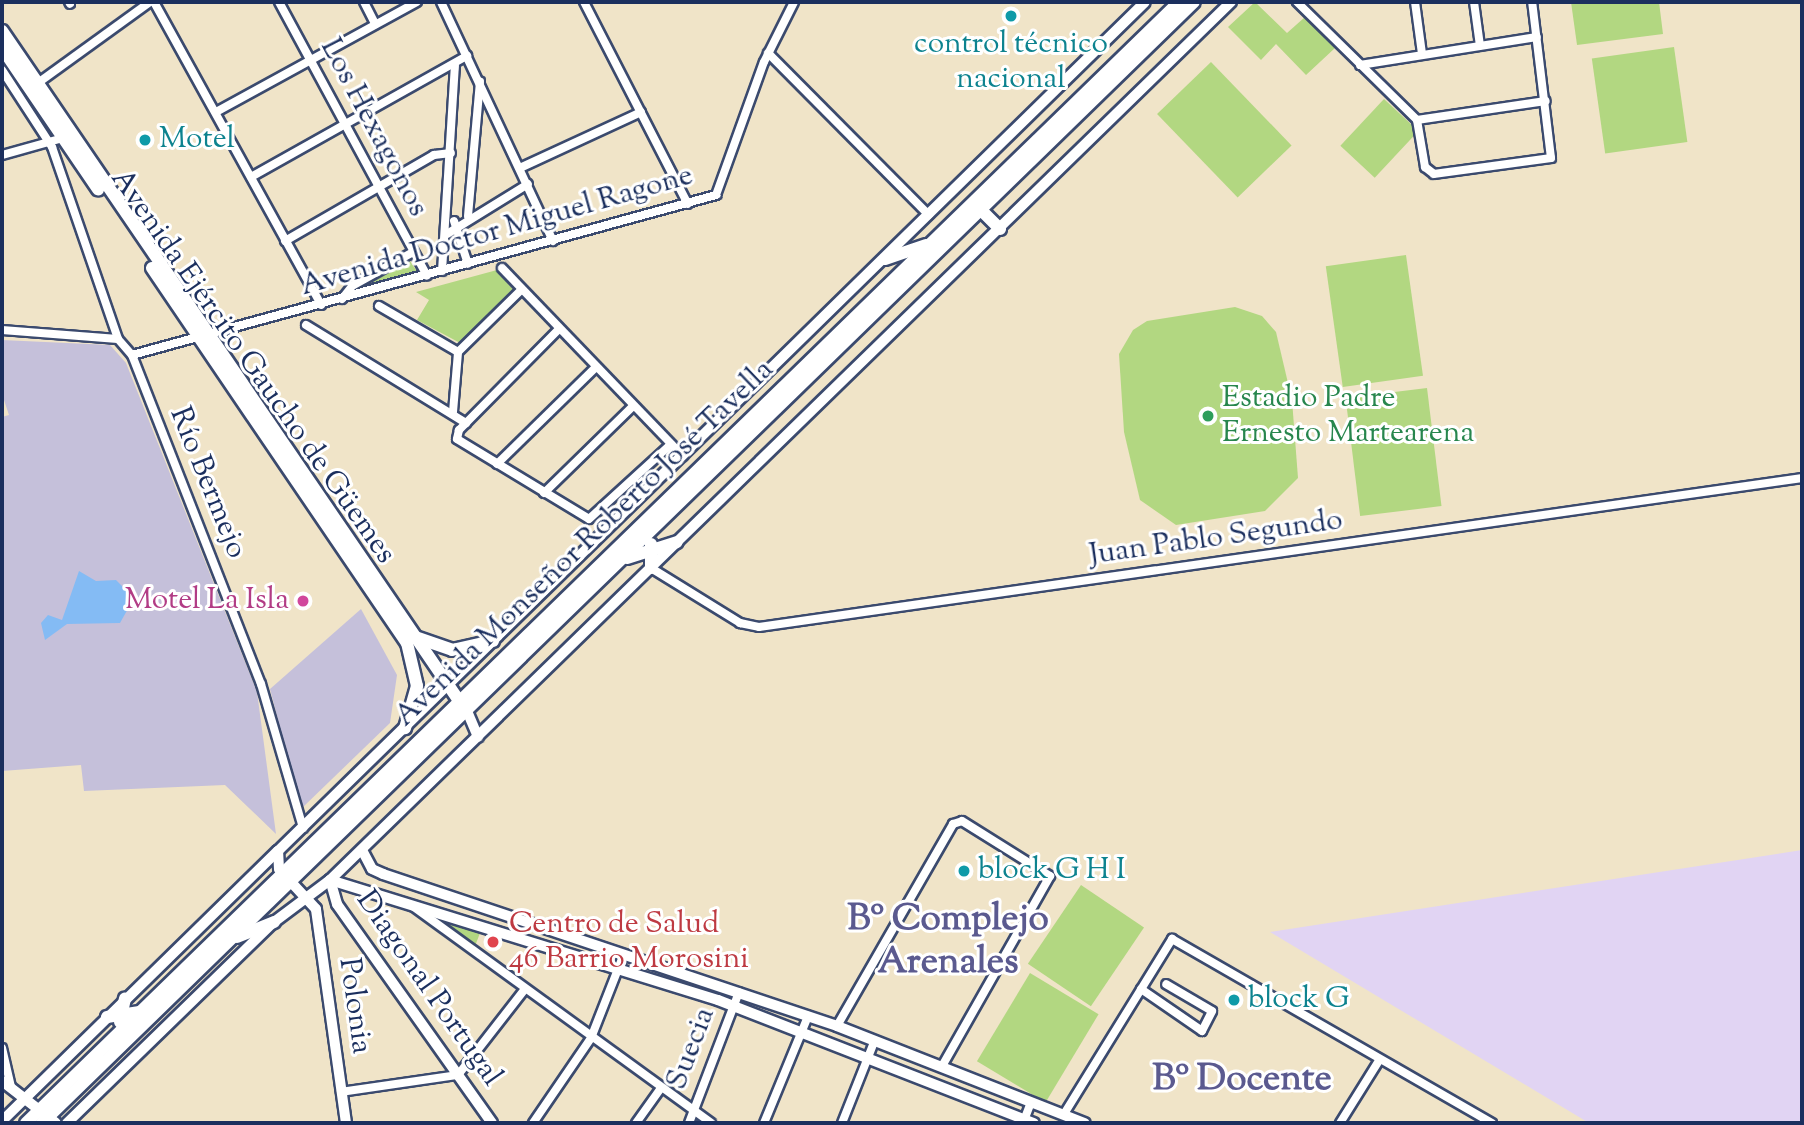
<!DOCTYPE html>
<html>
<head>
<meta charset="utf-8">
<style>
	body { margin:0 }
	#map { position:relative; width:1804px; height:1125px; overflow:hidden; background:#f0e4c8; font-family:"Sorts Mill Goudy",serif }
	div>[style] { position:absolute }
	.built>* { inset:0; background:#e1d4f3 }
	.industrial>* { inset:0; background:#c5c0da }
	.green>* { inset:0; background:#b2d781; transform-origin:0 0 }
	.water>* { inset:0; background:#84bbf4 }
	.roads { filter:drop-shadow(2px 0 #3b4a6e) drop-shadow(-2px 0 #3b4a6e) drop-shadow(0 2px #3b4a6e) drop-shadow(0 -2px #3b4a6e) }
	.minor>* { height:8px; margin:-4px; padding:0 4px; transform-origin:4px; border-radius:4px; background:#fff }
	.tertiary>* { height:10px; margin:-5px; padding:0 5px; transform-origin:5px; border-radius:5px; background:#fff }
	.secondary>* { height:10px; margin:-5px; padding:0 5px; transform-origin:5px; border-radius:5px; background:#fff }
	.primary>* { height:12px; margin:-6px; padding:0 6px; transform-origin:6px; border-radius:6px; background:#fff }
	.trunk>* { height:12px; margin:-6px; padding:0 6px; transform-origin:6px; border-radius:6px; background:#fff }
	.dots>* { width:19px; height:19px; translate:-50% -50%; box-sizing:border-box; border:4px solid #fff; border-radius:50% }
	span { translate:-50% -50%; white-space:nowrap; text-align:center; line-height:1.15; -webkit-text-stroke:6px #fff; paint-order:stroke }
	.culture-label { font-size:30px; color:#0d838f }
	.left { translate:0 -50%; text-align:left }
	.street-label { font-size:30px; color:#1b2f5e }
	.leisure-label { font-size:30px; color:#27864d }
	.hotel-label { font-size:30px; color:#b23c85 }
	.right { translate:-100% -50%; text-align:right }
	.health-label { font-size:30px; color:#be3a42 }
	.district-label { font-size:37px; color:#5b5a8f; font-weight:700 }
	.frame { position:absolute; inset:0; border:4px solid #1b2f5e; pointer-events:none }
</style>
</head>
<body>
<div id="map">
	<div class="built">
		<div style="clip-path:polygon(1802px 850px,1802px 1123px,1589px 1123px,1270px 932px)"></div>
	</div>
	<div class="industrial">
		<div style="clip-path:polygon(2px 340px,110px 345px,126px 363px,257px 692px,276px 834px,225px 785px,84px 791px,81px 765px,2px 771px,2px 417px,9px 415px,2px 394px)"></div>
		<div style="clip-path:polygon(361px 609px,397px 675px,390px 723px,301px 809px,270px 689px)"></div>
	</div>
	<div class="green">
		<div style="clip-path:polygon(1255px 2px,1287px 33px,1305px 17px,1335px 48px,1306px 75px,1276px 44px,1261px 60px,1228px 27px)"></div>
		<div style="clip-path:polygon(1571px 2px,1659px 2px,1663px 34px,1577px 45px)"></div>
		<div style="left:1674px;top:47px;width:96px;height:83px;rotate:82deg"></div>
		<div style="left:1211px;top:62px;width:116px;height:75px;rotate:46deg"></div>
		<div style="left:1384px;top:99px;width:47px;height:64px;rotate:43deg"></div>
		<div style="left:1406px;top:255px;width:122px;height:81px;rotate:82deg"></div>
		<div style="clip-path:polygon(410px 261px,418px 273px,367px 285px)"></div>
		<div style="clip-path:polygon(497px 270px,515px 292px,462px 344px,417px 320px,429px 300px,416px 292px)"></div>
		<div style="clip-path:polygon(1235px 307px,1262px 316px,1276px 332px,1292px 400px,1298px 478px,1265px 511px,1176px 525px,1140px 500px,1124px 432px,1119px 354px,1133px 330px,1147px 321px)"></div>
		<div style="left:1427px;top:388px;width:119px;height:82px;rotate:83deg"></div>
		<div style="left:1081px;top:885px;width:76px;height:95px;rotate:34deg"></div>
		<div style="clip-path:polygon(436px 919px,482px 928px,475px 946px)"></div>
		<div style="left:1030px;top:973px;width:80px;height:103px;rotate:31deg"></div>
	</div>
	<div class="water">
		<div style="clip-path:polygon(79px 571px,96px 581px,116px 580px,134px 598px,120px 623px,67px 624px,45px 640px,41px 623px,48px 615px,62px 620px)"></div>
	</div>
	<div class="roads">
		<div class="minor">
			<div style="left:69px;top:2px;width:2px;rotate:63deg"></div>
			<div style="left:154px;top:2px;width:346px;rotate:61.1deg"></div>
			<div style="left:279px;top:2px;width:311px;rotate:61.6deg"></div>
			<div style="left:364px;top:2px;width:25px;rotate:63deg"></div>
			<div style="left:441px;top:2px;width:264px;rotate:64.9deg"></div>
			<div style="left:584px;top:2px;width:227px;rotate:62.8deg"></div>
			<div style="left:1297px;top:2px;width:168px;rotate:44.5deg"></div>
			<div style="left:1417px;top:120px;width:48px;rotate:80.3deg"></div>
			<div style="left:1425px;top:167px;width:11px;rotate:38deg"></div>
			<div style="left:1434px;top:174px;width:118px;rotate:-7.8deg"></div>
			<div style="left:1551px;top:158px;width:157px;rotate:-96.9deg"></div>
			<div style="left:1415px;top:2px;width:52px;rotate:82.3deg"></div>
			<div style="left:1474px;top:2px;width:44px;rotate:82.2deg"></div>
			<div style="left:768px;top:53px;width:228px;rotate:45.2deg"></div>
			<div style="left:1360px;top:65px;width:179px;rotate:-9deg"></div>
			<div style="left:2px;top:70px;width:92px;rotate:57deg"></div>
			<div style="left:52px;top:147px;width:203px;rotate:71deg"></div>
			<div style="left:118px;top:339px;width:21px;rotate:49deg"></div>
			<div style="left:132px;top:355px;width:353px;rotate:68.6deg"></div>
			<div style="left:261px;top:684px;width:150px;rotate:73.7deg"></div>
			<div style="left:38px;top:83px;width:138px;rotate:-35.9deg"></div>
			<div style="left:216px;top:112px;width:229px;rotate:-28.7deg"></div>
			<div style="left:1417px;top:120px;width:130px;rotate:-8.4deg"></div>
			<div style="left:2px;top:155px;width:63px;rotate:-15.6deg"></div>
			<div style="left:522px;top:167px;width:131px;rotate:-24.8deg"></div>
			<div style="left:251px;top:177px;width:248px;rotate:-29.3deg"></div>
			<div style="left:468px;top:216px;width:135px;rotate:-84.9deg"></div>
			<div style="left:454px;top:221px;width:45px;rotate:72deg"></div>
			<div style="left:447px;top:234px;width:95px;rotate:-31.7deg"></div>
			<div style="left:285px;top:241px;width:172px;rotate:-30deg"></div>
			<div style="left:434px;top:155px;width:17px;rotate:-7deg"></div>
			<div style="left:502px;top:268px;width:261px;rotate:46.1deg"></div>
			<div style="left:442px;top:271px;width:206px;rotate:-86.4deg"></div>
			<div style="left:342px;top:299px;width:16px;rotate:-52deg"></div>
			<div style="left:352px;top:286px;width:70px;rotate:-29.1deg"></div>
			<div style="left:379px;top:306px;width:91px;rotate:30.2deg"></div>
			<div style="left:306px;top:325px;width:188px;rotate:31.5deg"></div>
			<div style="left:2px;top:330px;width:116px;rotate:4.4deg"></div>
			<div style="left:558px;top:330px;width:141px;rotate:134.7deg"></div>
			<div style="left:459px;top:430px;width:9px;rotate:103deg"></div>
			<div style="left:457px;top:439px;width:154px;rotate:31.2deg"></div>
			<div style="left:589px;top:519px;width:111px;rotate:-42.4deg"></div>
			<div style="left:132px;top:355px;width:606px;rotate:-15.32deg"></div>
			<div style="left:716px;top:195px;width:141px;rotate:-70.2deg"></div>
			<div style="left:764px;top:62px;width:67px;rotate:-63.4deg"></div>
			<div style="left:453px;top:412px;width:60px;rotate:-85.2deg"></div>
			<div style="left:458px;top:352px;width:87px;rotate:-44.5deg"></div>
			<div style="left:497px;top:464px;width:137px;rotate:-44.4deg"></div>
			<div style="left:544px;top:493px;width:124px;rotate:-44.3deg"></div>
			<div style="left:651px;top:568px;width:105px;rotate:31.7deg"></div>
			<div style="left:740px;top:623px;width:19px;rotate:12deg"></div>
			<div style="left:759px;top:627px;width:1054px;rotate:-8.13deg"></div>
			<div style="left:414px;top:907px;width:367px;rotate:36deg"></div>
			<div style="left:1141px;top:989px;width:74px;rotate:34.5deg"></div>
			<div style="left:1202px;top:1031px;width:22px;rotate:-63deg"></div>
			<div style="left:1212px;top:1011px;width:53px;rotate:-149.6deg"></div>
			<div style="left:837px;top:1026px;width:233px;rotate:-60.1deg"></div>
			<div style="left:953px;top:824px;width:9px;rotate:-18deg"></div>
			<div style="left:962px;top:821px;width:104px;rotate:32deg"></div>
			<div style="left:1050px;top:876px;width:219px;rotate:119.6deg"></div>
			<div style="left:2px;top:1048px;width:40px;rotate:77deg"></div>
			<div style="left:341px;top:1092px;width:118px;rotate:-8.3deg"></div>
			<div style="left:458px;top:1075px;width:109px;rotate:-52.1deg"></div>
			<div style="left:1064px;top:1114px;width:206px;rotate:-58.3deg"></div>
			<div style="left:1172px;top:939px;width:369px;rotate:29.9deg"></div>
			<div style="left:533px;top:1123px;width:103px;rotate:-55.7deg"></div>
			<div style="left:591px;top:1038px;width:90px;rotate:-68.6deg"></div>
			<div style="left:636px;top:1123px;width:43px;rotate:-54.5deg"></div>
			<div style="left:689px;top:1123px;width:140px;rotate:-69.1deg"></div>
			<div style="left:764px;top:1123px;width:116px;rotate:-67.6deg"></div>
			<div style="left:842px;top:1123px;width:87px;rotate:-68.4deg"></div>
			<div style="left:1023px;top:1123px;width:22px;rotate:-69deg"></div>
			<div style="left:1340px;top:1123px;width:75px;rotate:-58deg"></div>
		</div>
		<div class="tertiary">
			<div style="left:362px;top:850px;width:21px;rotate:62deg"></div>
			<div style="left:372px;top:869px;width:12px;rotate:24deg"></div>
			<div style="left:383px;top:874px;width:479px;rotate:18.5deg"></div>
			<div style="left:837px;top:1026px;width:266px;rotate:21.4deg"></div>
			<div style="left:2px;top:1081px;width:68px;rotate:37.9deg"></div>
			<div style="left:2px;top:1121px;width:386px;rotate:-44.4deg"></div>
			<div style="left:67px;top:1123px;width:289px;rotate:-44.2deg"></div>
			<div style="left:274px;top:922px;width:70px;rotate:-36.9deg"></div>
			<div style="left:330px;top:880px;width:406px;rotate:17.2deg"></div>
			<div style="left:718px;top:1000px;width:339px;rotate:21.3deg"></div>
		</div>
		<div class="secondary">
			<div style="left:467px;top:711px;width:28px;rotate:67deg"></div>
			<div style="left:346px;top:1123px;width:216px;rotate:-98deg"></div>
			<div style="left:316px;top:909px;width:54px;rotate:-132.8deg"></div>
			<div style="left:279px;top:869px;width:18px;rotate:-93deg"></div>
			<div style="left:278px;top:851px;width:1213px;rotate:-44.4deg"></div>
			<div style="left:492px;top:1123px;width:268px;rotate:-125.3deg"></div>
			<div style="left:337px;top:904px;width:25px;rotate:-106deg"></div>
			<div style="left:330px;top:880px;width:1258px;rotate:-44.26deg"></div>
		</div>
		<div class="primary">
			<div style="left:2px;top:31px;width:820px;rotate:55.69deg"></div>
			<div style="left:2px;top:48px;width:171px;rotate:55.8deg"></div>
			<div style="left:152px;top:268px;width:453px;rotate:55.8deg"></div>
			<div style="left:407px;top:643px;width:44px;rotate:76.9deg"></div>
			<div style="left:417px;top:686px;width:44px;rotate:105.9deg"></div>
			<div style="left:418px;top:638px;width:36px;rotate:19deg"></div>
			<div style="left:452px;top:650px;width:42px;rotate:-12.4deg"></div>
		</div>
		<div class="trunk">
			<div style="left:981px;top:210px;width:27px;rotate:45deg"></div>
			<div style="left:885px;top:259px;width:43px;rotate:-18.9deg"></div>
			<div style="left:627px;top:558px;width:52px;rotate:-17.7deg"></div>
			<div style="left:651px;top:568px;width:24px;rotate:-90deg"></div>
			<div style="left:237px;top:937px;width:40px;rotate:-22deg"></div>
			<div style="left:107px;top:1017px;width:38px;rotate:-9deg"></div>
			<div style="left:120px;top:1022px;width:24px;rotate:-78deg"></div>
			<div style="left:26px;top:1123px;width:1608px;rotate:-44.19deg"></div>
			<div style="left:42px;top:1123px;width:1607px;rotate:-44.22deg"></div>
		</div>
	</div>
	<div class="dots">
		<div style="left:1011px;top:16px;background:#0f9aa8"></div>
		<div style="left:145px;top:140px;background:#0f9aa8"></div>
		<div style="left:1208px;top:416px;background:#2e9e5b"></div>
		<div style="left:303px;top:601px;background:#d1479c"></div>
		<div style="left:964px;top:871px;background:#0f9aa8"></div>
		<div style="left:493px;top:942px;background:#e0444e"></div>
		<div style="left:1234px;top:1000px;background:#0f9aa8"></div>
	</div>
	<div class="culture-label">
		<span style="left:1011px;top:62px">control técnico<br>nacional</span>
		<span class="left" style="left:159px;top:140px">Motel</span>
		<span class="left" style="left:978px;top:871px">block G H I</span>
		<span class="left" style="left:1248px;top:1000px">block G</span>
	</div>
	<div class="street-label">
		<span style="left:373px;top:128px;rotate:62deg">Los Hexagonos</span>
		<span style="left:497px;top:232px;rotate:-16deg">Avenida Doctor Miguel Ragone</span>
		<span style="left:252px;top:367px;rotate:55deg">Avenida Ejército Gaucho de Güemes</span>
		<span style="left:207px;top:483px;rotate:68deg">Río Bermejo</span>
		<span style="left:1216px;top:539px;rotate:-8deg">Juan Pablo Segundo</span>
		<span style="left:585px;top:544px;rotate:-44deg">Avenida Monseñor Roberto José Tavella</span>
		<span style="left:428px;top:989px;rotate:55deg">Diagonal Portugal</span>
		<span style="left:354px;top:1006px;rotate:82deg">Polonia</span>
		<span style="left:692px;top:1049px;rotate:-69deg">Suecia</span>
	</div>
	<div class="leisure-label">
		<span class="left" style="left:1222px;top:416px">Estadio Padre<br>Ernesto Martearena</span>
	</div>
	<div class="hotel-label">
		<span class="right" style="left:289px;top:601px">Motel La Isla</span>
	</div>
	<div class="health-label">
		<span class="left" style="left:509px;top:942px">Centro de Salud<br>46 Barrio Morosini</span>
	</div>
	<div class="district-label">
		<span style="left:948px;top:942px">Bº Complejo<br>Arenales</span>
		<span style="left:1242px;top:1080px">Bº Docente</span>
	</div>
	<div class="frame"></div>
</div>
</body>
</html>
